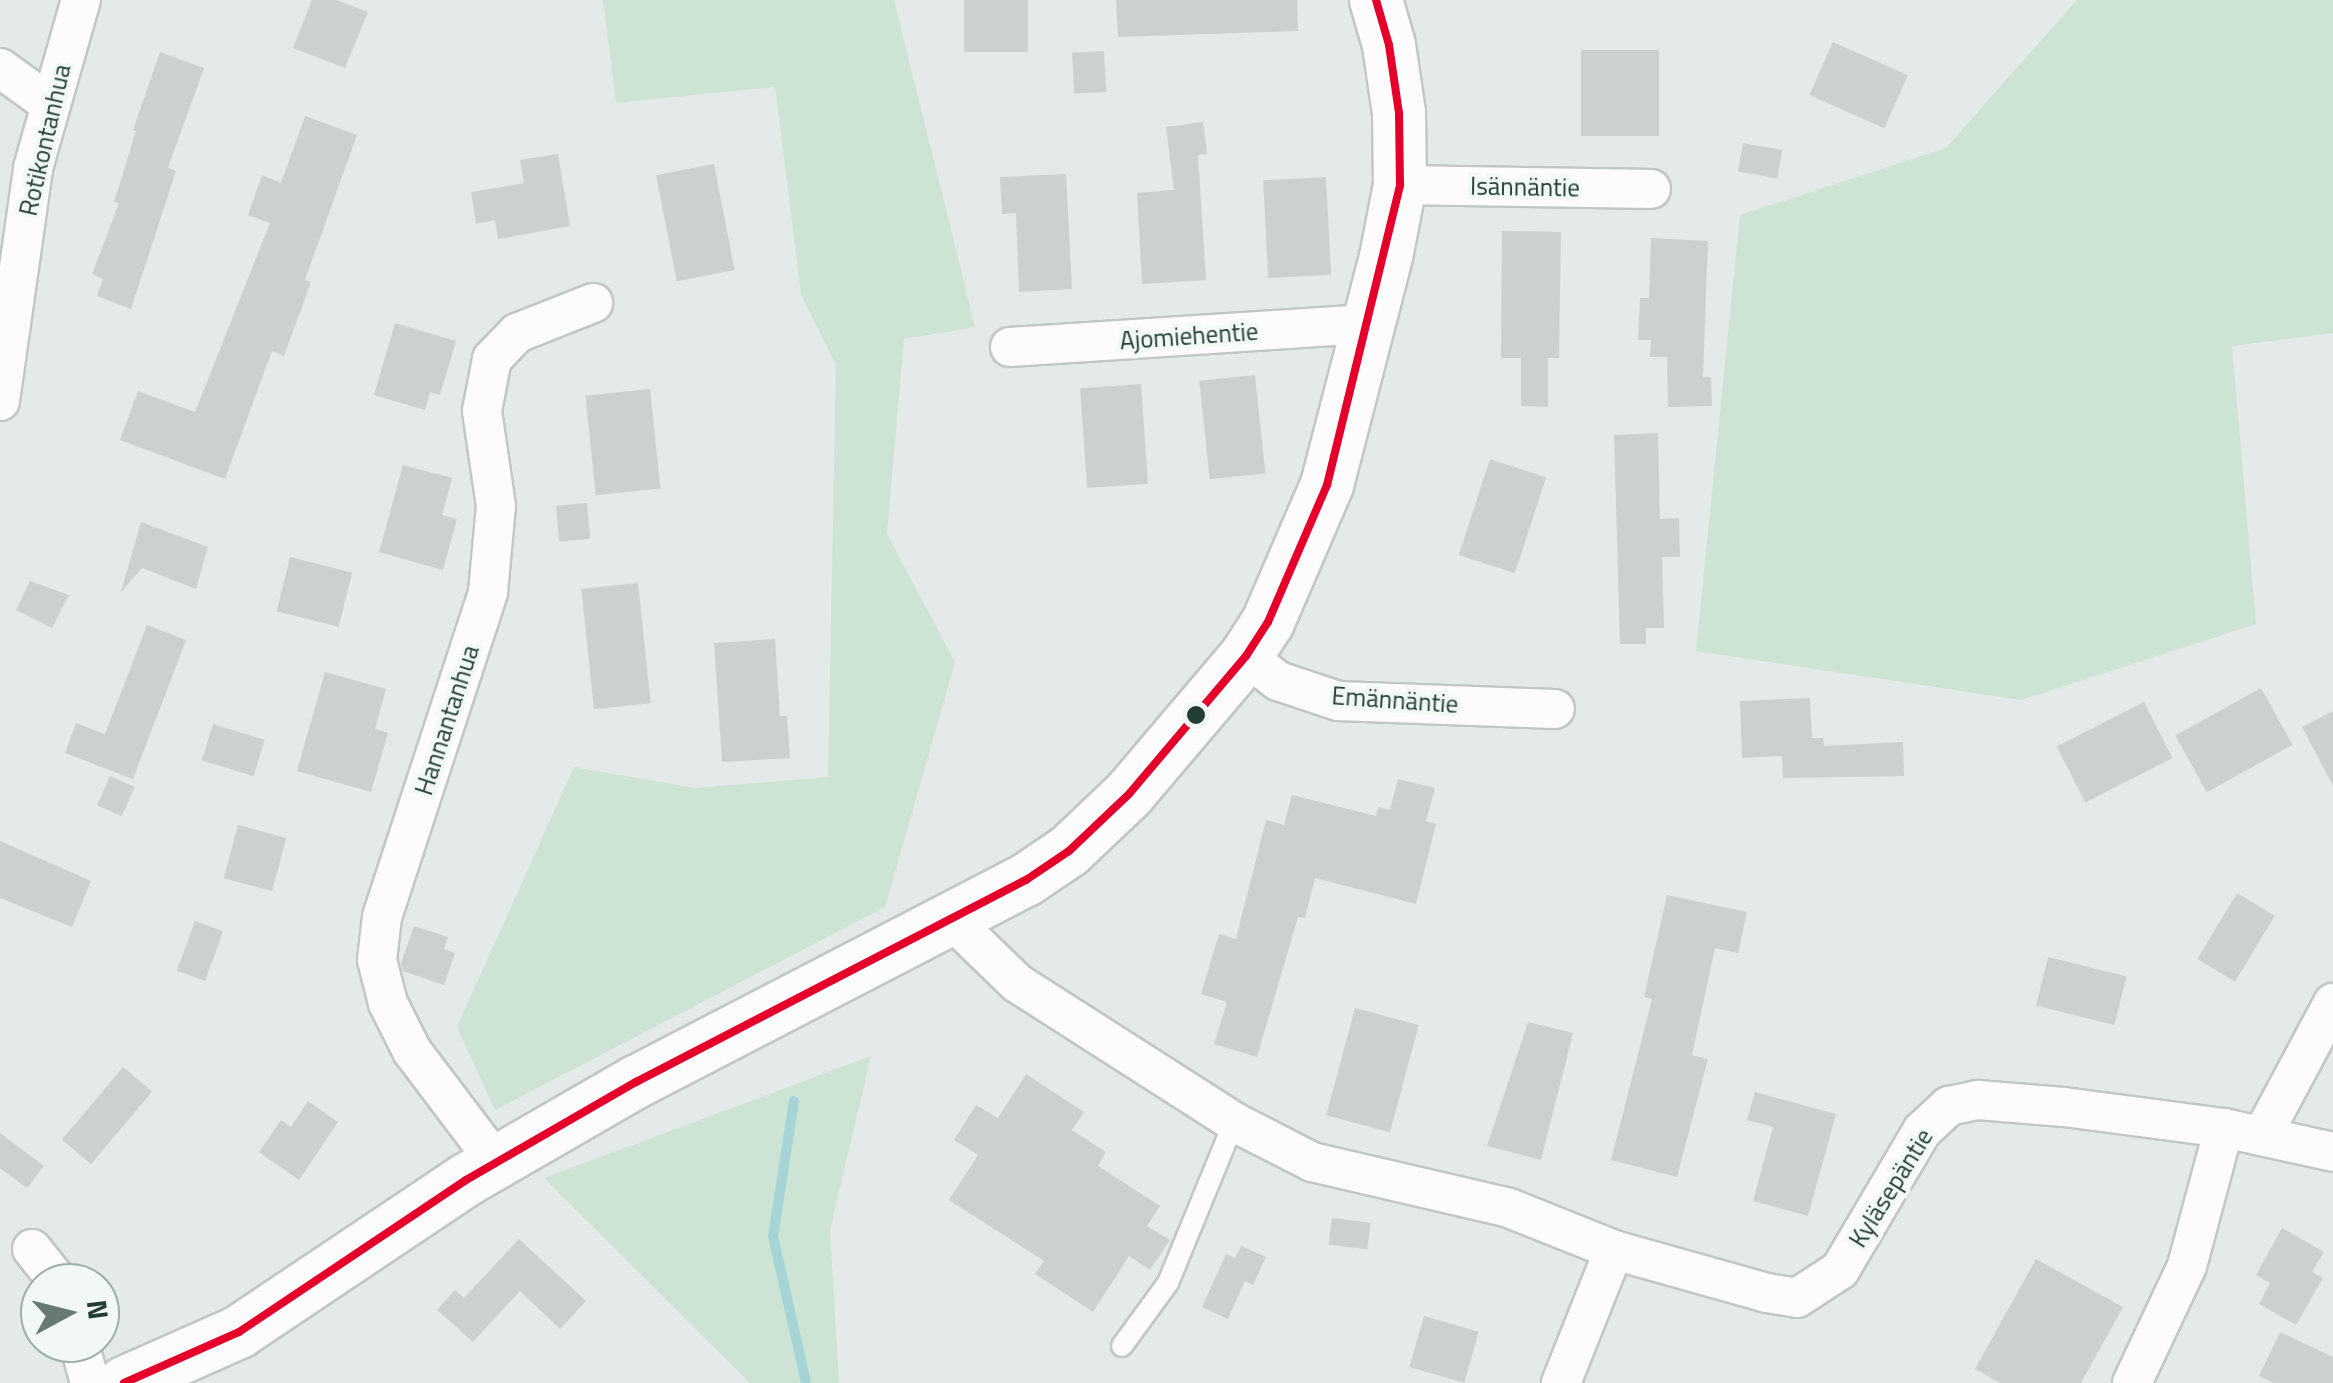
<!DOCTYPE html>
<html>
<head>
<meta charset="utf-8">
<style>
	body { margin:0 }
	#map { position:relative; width:2333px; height:1383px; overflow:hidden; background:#e4eae7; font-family:"Titillium Web",sans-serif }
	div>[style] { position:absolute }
	.green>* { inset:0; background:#cde3d3 }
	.stream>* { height:10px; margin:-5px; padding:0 5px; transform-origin:5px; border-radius:5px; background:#a4d4d8 }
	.building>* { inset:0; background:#cbd1ce; transform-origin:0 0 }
	.roads { filter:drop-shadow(2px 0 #c1c7c4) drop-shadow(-2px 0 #c1c7c4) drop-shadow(0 2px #c1c7c4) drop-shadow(0 -2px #c1c7c4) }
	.lane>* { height:20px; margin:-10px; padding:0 10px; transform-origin:10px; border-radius:10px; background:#fbfcfb }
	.street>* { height:38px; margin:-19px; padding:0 19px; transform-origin:19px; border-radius:19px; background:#fbfcfb }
	.secondary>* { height:52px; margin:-26px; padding:0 26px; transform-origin:26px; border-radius:26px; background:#fbfcfb }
	.bus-1>* { height:8px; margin:-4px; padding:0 4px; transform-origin:4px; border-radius:4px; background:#e4002b }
	.dots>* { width:28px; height:28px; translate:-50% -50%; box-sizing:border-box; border:5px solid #f2f9f5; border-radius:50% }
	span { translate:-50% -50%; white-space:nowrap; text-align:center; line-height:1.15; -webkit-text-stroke:8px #f2f9f5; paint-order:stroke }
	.street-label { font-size:25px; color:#223d34 }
	.north { position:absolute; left:20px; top:1263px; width:100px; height:100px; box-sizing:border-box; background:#f2f9f5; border:2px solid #9faea8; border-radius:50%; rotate:83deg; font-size:28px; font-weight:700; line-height:40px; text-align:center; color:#223d34 }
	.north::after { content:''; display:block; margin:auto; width:35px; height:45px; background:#667a73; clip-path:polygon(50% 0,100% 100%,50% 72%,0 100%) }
</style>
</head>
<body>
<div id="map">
	<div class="green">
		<div style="clip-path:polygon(603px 0,894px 0,975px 327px,904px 339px,887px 534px,955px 662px,885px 907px,495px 1110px,457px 1027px,574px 767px,695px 788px,828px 777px,836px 365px,801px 295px,775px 87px,616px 103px)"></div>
		<div style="clip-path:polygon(2077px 0,2333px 0,2333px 333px,2232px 346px,2256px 624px,2021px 700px,1696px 651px,1740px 215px,1946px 148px)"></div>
		<div style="clip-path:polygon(871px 1056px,830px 1230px,839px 1383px,750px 1383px,544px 1178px)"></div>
	</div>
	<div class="stream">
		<div style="left:794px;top:1101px;width:137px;rotate:98.8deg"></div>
		<div style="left:773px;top:1236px;width:151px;rotate:77.3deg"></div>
	</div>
	<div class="building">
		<div style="clip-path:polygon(312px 0,337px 0,368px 12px,345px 68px,293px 48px)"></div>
		<div style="left:964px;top:0;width:64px;height:52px"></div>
		<div style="clip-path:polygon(1116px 0,1297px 0,1298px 31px,1118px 37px)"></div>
		<div style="left:1833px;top:42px;width:82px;height:58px;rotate:24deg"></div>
		<div style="left:1581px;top:50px;width:78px;height:86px"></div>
		<div style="left:1104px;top:51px;width:41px;height:32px;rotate:87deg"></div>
		<div style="clip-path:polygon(160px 52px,204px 68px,168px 168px,176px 171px,131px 309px,97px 296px,103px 279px,92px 274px,119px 203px,114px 202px,136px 131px,133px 130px)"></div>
		<div style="clip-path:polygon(305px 116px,357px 135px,305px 280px,311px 282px,284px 356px,272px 351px,225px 479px,120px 440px,138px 391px,195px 412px,270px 223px,248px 215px,262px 175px,281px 183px)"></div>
		<div style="clip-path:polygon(1203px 122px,1207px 154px,1198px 155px,1206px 280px,1142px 284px,1137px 193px,1174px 190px,1166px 127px)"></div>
		<div style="left:1743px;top:143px;width:40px;height:29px;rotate:10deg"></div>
		<div style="clip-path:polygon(558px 154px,570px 226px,498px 239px,495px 220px,476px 224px,471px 192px,524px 183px,520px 160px)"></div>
		<div style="left:714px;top:164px;width:108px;height:59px;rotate:79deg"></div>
		<div style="clip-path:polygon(1066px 174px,1072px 289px,1019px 292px,1016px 213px,1002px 214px,1000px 177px)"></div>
		<div style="left:1326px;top:177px;width:98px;height:63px;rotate:87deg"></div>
		<div style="clip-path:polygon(1502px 231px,1561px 232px,1559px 358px,1548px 358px,1548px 407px,1521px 406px,1521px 358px,1501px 358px)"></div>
		<div style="clip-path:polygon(1651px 238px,1708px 241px,1703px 377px,1711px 377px,1712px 406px,1668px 407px,1667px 357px,1650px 357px,1651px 340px,1638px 340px,1640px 298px,1649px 298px)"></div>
		<div style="clip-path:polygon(395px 323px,456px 341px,440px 395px,430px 392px,425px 410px,374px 395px)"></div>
		<div style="left:1255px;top:375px;width:99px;height:56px;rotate:84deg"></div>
		<div style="left:1141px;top:384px;width:100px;height:61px;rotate:86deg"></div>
		<div style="left:650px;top:389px;width:100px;height:65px;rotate:84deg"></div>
		<div style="clip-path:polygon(1658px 433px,1660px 519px,1679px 518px,1680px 557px,1662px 557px,1664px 628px,1646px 628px,1646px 644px,1620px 644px,1614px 435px)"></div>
		<div style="left:1490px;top:459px;width:59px;height:101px;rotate:18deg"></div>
		<div style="clip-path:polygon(403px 465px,452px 478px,442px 515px,457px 519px,443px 570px,379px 552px)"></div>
		<div style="left:587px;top:503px;width:36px;height:31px;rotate:85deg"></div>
		<div style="clip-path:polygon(141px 522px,208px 547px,196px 589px,142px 568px,121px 592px)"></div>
		<div style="left:290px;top:557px;width:64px;height:56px;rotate:14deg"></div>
		<div style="clip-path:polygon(30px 581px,69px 595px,52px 628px,16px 610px)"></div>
		<div style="left:638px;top:583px;width:121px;height:57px;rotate:84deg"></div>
		<div style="clip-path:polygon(147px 625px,186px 640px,133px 779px,65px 753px,76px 723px,105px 734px)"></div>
		<div style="clip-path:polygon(775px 639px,780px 716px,787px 716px,790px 758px,722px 762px,714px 643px)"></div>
		<div style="clip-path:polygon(325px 672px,386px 689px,375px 729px,388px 733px,371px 792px,297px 771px)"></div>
		<div style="left:2261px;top:688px;width:65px;height:98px;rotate:61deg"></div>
		<div style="clip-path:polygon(1810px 698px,1812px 738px,1823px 738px,1824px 746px,1903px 742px,1904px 776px,1783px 778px,1782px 756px,1742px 758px,1740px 701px)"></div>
		<div style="left:2144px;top:702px;width:63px;height:98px;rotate:63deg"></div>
		<div style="clip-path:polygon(2333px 711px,2333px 786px,2302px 727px)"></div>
		<div style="left:213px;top:724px;width:54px;height:38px;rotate:17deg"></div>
		<div style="left:110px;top:776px;width:27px;height:32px;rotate:24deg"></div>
		<div style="clip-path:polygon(1398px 779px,1435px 788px,1426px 821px,1436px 824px,1416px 904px,1315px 878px,1305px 918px,1298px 917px,1257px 1057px,1214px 1044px,1227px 1002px,1201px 994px,1219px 934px,1236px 939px,1266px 820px,1284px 825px,1292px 795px,1376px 816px,1378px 807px,1390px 810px)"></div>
		<div style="left:238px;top:825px;width:50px;height:55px;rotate:15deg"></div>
		<div style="clip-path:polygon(0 841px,91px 881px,72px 927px,0 898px)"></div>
		<div style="left:2237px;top:893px;width:44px;height:77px;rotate:31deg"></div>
		<div style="clip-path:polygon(1667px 895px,1747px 912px,1738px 953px,1715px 948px,1692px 1055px,1708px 1059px,1677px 1177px,1611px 1160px,1652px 999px,1644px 997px)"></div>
		<div style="left:195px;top:921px;width:30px;height:53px;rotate:20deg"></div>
		<div style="clip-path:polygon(414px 926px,448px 937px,444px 949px,455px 953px,444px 985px,403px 971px,401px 963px)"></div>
		<div style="left:2048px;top:957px;width:81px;height:50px;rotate:14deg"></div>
		<div style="left:1355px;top:1008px;width:66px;height:111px;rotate:15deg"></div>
		<div style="clip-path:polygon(1528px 1022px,1573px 1033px,1541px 1160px,1487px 1146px)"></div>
		<div style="left:123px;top:1067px;width:38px;height:95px;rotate:40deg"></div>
		<div style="clip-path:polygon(1026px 1074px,1084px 1112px,1072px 1130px,1106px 1152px,1098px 1166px,1160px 1206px,1147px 1226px,1170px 1240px,1150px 1270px,1129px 1256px,1093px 1312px,1035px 1274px,1044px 1261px,949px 1200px,978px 1155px,954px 1140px,976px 1105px,998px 1118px)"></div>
		<div style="clip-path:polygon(1755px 1092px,1836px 1114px,1808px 1216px,1753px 1201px,1773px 1127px,1747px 1120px)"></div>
		<div style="clip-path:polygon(308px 1101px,338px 1122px,299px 1180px,259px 1152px,281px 1120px,291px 1127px)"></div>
		<div style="clip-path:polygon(0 1133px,44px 1166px,27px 1188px,0 1168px)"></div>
		<div style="left:1332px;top:1218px;width:39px;height:27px;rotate:7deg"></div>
		<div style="clip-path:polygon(2282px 1228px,2324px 1252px,2312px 1272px,2323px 1278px,2296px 1325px,2259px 1304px,2270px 1283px,2256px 1275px)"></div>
		<div style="clip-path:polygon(519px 1239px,586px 1301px,560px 1329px,520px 1291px,473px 1342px,437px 1310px,455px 1290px,464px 1298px)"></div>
		<div style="clip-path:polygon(1241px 1246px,1266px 1257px,1253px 1285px,1245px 1281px,1228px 1319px,1202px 1307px,1226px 1254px,1235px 1258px)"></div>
		<div style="clip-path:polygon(2036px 1259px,2123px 1307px,2081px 1383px,2000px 1383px,1975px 1369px)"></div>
		<div style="left:1424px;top:1316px;width:57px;height:53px;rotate:16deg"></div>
		<div style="clip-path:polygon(2280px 1332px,2333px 1357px,2333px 1383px,2274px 1383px,2259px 1376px)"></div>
	</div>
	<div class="roads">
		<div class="lane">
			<div style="left:1122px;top:1346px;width:78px;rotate:-53.9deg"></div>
			<div style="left:1168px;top:1283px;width:174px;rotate:-67.7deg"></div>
		</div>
		<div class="street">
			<div style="left:0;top:68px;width:62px;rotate:35.8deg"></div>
			<div style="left:1400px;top:185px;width:251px;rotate:0.9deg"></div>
			<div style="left:1010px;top:347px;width:359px;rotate:-3.7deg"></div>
			<div style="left:0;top:401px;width:235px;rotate:-81.9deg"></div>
			<div style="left:33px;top:168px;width:175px;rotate:-74.1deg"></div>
			<div style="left:1246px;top:656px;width:41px;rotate:38deg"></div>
			<div style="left:1278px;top:681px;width:63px;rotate:18.4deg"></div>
			<div style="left:1338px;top:701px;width:217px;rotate:2.1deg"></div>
			<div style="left:951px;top:919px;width:92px;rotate:44.1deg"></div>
			<div style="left:1017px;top:983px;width:258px;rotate:32.6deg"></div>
			<div style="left:1234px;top:1122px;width:88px;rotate:27.1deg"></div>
			<div style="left:1312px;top:1162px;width:202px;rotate:13.1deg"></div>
			<div style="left:1509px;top:1208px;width:113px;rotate:21.8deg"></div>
			<div style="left:1614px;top:1250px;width:159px;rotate:15.7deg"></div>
			<div style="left:1767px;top:1293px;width:30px;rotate:9deg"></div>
			<div style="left:1797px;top:1298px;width:51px;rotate:-33.1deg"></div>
			<div style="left:1840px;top:1270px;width:161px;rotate:-59.5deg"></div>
			<div style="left:1922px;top:1131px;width:37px;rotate:-43deg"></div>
			<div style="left:1949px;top:1106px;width:30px;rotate:-12deg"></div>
			<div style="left:1978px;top:1100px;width:86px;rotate:4.7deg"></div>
			<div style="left:2064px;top:1107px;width:161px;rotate:7.5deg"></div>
			<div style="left:2224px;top:1128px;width:112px;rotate:12.4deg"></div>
			<div style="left:2262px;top:1136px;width:151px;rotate:-61.9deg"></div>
			<div style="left:496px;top:1162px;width:139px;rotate:-127.1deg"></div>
			<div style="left:412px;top:1051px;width:54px;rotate:-116.6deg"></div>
			<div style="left:388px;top:1003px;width:44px;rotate:-104.3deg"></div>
			<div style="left:377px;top:960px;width:43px;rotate:-83.4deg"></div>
			<div style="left:382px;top:917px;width:342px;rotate:-71.9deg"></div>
			<div style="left:488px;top:592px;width:86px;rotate:-84.7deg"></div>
			<div style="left:496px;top:506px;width:96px;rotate:-98.4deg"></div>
			<div style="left:482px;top:411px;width:53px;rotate:-79.1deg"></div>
			<div style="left:492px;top:359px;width:36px;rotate:-46deg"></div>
			<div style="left:517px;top:333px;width:82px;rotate:-21.5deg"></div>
			<div style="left:32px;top:1249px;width:43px;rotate:51.5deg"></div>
			<div style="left:79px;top:1343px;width:41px;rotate:74.6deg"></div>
			<div style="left:1561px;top:1383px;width:143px;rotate:-68.3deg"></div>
			<div style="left:2132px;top:1383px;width:129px;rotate:-64.8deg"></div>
			<div style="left:2187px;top:1266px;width:143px;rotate:-75deg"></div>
		</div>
		<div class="secondary">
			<div style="left:124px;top:1383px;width:126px;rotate:-23.9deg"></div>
			<div style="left:239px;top:1332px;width:273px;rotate:-33.8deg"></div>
			<div style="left:466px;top:1180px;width:196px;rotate:-30deg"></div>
			<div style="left:636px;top:1082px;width:439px;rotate:-27.4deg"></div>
			<div style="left:1026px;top:880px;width:52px;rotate:-34deg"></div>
			<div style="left:1069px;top:851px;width:83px;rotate:-43.5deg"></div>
			<div style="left:1129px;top:794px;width:181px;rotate:-49.7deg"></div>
			<div style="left:1246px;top:656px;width:40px;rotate:-57.1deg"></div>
			<div style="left:1268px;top:622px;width:149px;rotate:-66.7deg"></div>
			<div style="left:1327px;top:485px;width:236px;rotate:-75.5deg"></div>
			<div style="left:1386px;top:257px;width:73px;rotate:-79deg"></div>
			<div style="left:1400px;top:185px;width:72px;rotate:-90.8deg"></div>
			<div style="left:1399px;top:113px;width:69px;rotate:-98.4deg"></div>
			<div style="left:1389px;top:45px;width:47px;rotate:-106.1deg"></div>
		</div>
	</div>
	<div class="bus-1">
		<div style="left:124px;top:1383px;width:126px;rotate:-23.9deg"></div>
		<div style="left:239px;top:1332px;width:273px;rotate:-33.8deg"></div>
		<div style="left:466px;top:1180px;width:196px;rotate:-30deg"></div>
		<div style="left:636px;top:1082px;width:439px;rotate:-27.4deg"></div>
		<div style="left:1026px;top:880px;width:52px;rotate:-34deg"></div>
		<div style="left:1069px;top:851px;width:83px;rotate:-43.5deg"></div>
		<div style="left:1129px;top:794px;width:181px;rotate:-49.7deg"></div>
		<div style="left:1246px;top:656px;width:40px;rotate:-57.1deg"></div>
		<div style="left:1268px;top:622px;width:149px;rotate:-66.7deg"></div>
		<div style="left:1327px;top:485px;width:309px;rotate:-76.3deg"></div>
		<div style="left:1400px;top:185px;width:72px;rotate:-90.8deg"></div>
		<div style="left:1399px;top:113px;width:69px;rotate:-98.4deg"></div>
		<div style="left:1389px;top:45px;width:47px;rotate:-106.1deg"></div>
	</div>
	<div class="dots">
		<div style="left:1196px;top:715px;background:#223d34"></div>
	</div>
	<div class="street-label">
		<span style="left:45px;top:140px;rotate:-77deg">Rotikontanhua</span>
		<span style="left:1525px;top:187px;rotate:1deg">Isännäntie</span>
		<span style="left:1189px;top:336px;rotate:-4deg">Ajomiehentie</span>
		<span style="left:1395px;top:700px;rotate:4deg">Emännäntie</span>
		<span style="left:447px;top:720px;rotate:-72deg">Hannantanhua</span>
		<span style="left:1891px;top:1188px;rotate:-58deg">Kyläsepäntie</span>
	</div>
	<div class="north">N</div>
</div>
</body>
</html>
